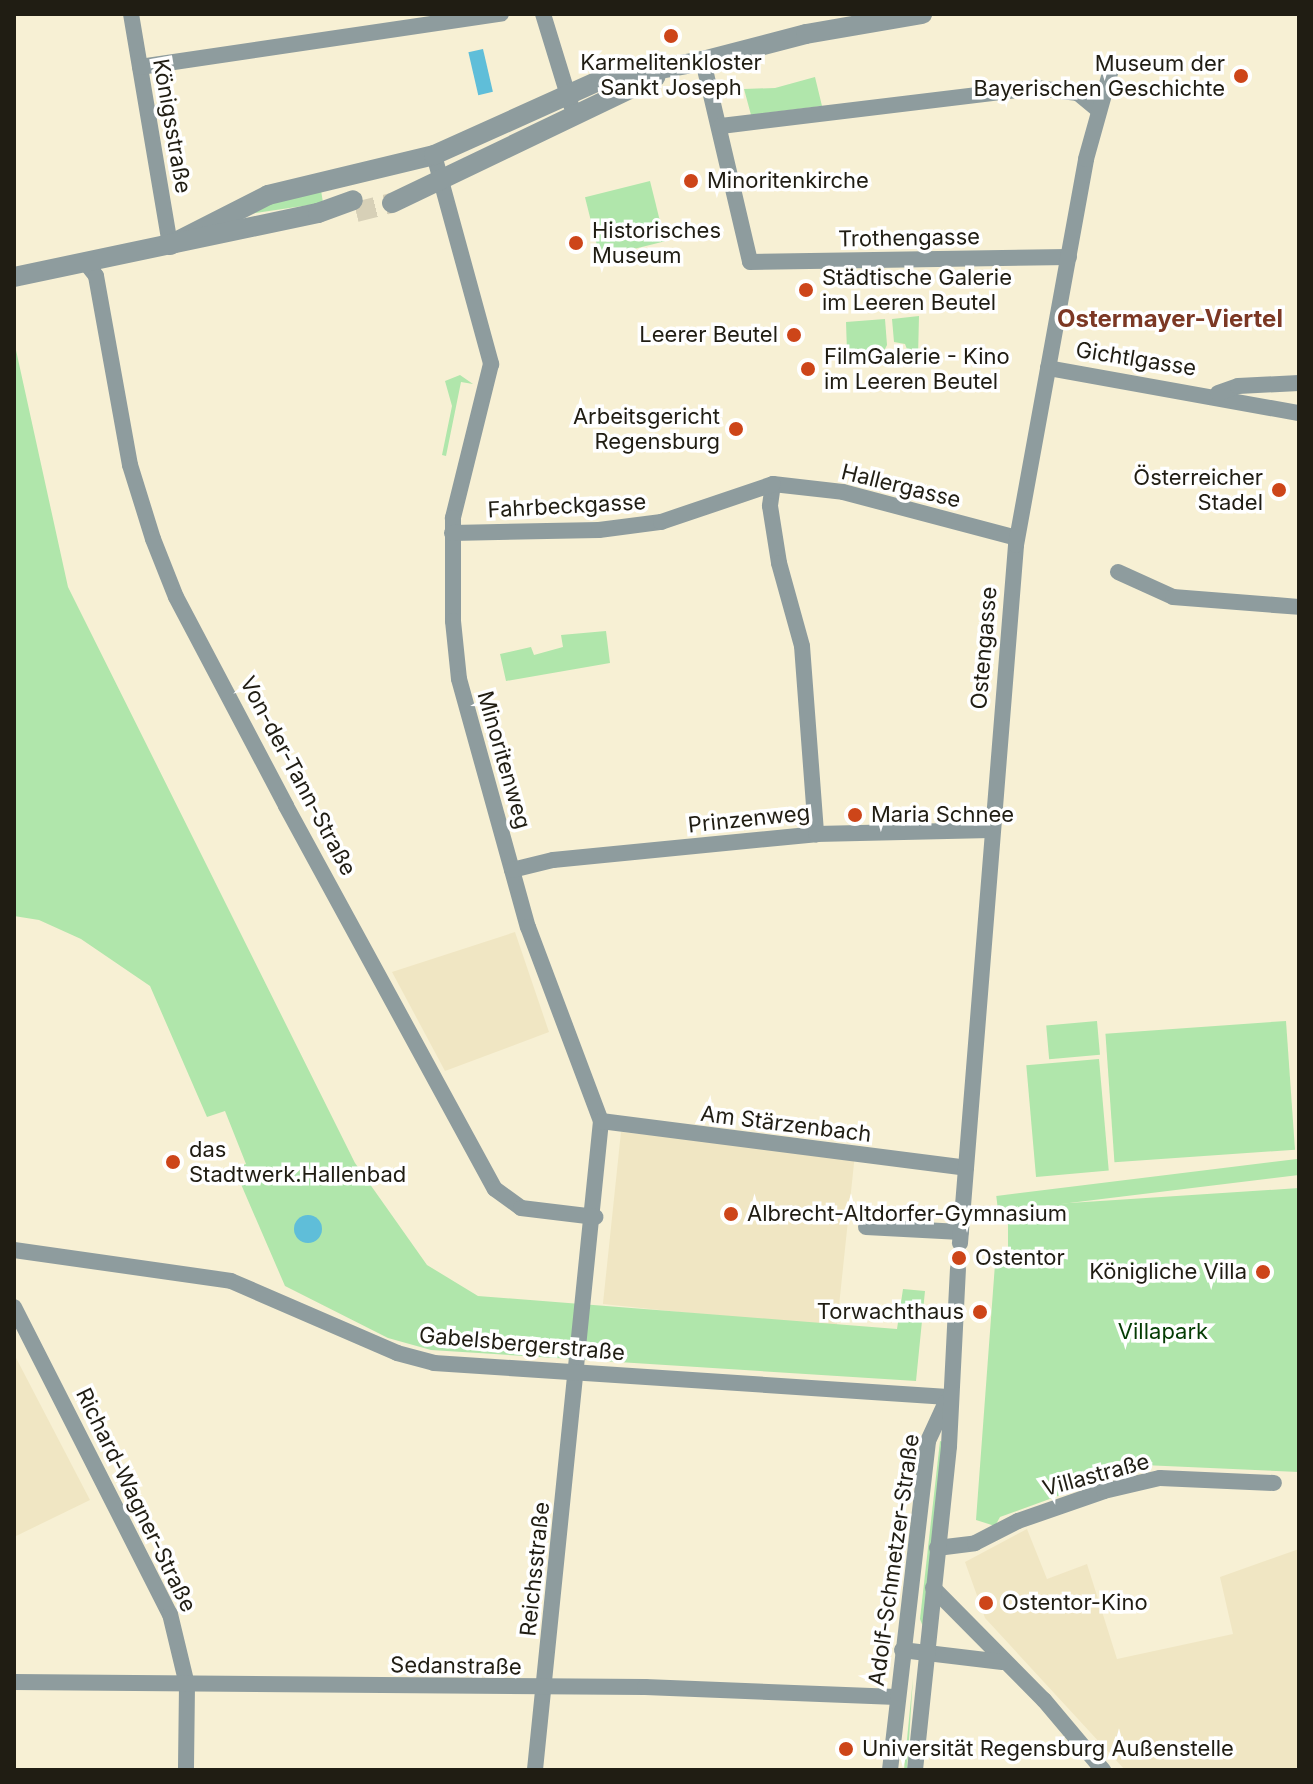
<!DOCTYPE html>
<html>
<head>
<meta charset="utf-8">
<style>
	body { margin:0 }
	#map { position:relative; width:1313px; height:1784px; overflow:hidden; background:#f7f0d4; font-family:Inter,sans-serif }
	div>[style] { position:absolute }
	.built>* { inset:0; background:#f0e6c3; transform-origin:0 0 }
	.green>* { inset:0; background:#b0e6ab; transform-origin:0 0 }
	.water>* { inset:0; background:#5fbed9; transform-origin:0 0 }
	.round { border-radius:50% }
	.minor-tunnel>* { height:16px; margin-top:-8px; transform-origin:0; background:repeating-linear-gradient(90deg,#d7d0b7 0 16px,transparent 0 24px) }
	.tertiary-tunnel>* { height:20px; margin-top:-10px; transform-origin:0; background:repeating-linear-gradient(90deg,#d7d0b7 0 20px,transparent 0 30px) }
	.minor>* { height:16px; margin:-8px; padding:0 8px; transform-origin:8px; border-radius:8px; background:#8e9c9e }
	.tertiary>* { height:20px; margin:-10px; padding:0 10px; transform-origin:10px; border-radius:10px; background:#8e9c9e }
	.dots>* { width:22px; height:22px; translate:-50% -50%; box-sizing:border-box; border:4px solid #fff; border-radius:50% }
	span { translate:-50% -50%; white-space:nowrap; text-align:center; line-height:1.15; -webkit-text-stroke:7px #fff; paint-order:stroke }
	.poi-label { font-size:22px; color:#201d13 }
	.right { translate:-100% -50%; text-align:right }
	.left { translate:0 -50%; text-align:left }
	.street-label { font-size:22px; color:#201d13 }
	.park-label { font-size:22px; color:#043c03 }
	.neighbourhood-label { font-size:24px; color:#7c3824; font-weight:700 }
	.frame { position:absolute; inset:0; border:16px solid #201d13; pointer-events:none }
</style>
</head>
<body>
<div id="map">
	<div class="built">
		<div style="clip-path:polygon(515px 932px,549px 1032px,445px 1071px,392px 972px)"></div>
		<div style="left:621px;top:1132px;width:235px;height:173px;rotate:6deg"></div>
		<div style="clip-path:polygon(14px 1354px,90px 1500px,14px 1537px)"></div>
		<div style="clip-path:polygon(1027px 1529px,1047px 1579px,1087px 1564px,1117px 1659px,1233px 1634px,1220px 1577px,1299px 1549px,1299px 1770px,1125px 1770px,985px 1618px,965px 1562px)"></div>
	</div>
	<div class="green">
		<div style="clip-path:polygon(815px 77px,822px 106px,751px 115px,744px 89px,775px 88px)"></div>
		<div style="left:650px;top:181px;width:62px;height:67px;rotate:76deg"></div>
		<div style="clip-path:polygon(321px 190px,323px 203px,249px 214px,284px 198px)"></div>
		<div style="clip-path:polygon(919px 316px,918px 358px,910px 357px,905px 344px,894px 342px,892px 319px)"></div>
		<div style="clip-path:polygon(885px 319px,887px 345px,882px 355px,847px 352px,846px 322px)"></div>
		<div style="clip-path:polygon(14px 341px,68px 587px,355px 1163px,427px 1265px,478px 1296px,897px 1329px,903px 1289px,925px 1291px,916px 1381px,431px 1350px,388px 1338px,285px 1286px,234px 1168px,246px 1164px,225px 1111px,207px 1117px,150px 986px,81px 939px,39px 920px,14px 916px)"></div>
		<div style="clip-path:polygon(460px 375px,473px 384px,461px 382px,446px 456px,442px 455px,452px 406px,445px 381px)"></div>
		<div style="clip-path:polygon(606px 631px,610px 663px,506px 681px,500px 654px,531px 647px,534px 655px,563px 647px,561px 635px)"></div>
		<div style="left:1097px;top:1021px;width:34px;height:51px;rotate:85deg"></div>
		<div style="left:1286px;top:1021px;width:129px;height:181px;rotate:86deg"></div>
		<div style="left:1099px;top:1059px;width:112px;height:73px;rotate:85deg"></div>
		<div style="left:1297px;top:1159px;width:16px;height:303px;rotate:83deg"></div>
		<div style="clip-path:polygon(1299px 1188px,1299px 1472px,1143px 1465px,1000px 1517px,995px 1526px,976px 1520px,995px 1264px,1008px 1262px,1008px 1207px)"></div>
		<div style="clip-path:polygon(940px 1441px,943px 1442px,923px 1627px,920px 1619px)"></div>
		<div style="clip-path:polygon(913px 1678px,907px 1770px,904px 1770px)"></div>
	</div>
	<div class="water">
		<div style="left:483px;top:49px;width:44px;height:15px;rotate:77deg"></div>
		<div class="round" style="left:294px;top:1215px;width:28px;height:28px"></div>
	</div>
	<div class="minor-tunnel">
		<div style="left:958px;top:1269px;width:26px;rotate:-86deg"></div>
	</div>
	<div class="tertiary-tunnel">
		<div style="left:356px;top:212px;width:37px;rotate:-14deg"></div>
	</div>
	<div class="minor">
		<div style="left:131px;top:14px;width:234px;rotate:80.4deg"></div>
		<div style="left:543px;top:14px;width:95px;rotate:72.9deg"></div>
		<div style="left:703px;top:61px;width:206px;rotate:76.8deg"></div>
		<div style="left:750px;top:262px;width:319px;rotate:-0.9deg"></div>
		<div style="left:140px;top:67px;width:365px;rotate:-8.4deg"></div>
		<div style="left:721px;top:126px;width:317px;rotate:-6.9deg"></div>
		<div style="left:1036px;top:88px;width:42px;rotate:6.8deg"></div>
		<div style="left:1078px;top:93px;width:26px;rotate:40deg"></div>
		<div style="left:434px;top:155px;width:217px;rotate:74.7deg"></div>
		<div style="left:491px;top:364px;width:159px;rotate:103.9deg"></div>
		<div style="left:453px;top:518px;width:103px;rotate:90deg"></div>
		<div style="left:453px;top:621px;width:58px;rotate:84.1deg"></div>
		<div style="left:459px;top:679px;width:257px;rotate:74.5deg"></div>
		<div style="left:528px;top:927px;width:207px;rotate:69.4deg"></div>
		<div style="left:601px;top:1121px;width:652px;rotate:95.81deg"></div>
		<div style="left:86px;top:263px;width:16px;rotate:52deg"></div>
		<div style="left:96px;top:276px;width:192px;rotate:79.8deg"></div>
		<div style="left:130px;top:465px;width:77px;rotate:72.7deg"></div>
		<div style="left:153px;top:539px;width:62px;rotate:68.4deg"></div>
		<div style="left:176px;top:597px;width:236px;rotate:62.2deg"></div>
		<div style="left:286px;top:806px;width:436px;rotate:61.4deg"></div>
		<div style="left:495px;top:1189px;width:32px;rotate:36deg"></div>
		<div style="left:521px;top:1208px;width:75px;rotate:6.9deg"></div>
		<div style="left:1048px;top:368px;width:255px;rotate:10.2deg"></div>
		<div style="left:1218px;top:393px;width:21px;rotate:-19deg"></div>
		<div style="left:1238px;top:386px;width:61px;rotate:-2.8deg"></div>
		<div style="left:773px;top:484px;width:22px;rotate:98deg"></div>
		<div style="left:770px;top:506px;width:58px;rotate:81deg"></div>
		<div style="left:779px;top:563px;width:86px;rotate:74.5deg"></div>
		<div style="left:802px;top:646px;width:189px;rotate:85.7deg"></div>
		<div style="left:773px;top:484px;width:70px;rotate:6.5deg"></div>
		<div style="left:843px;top:492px;width:180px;rotate:14.8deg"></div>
		<div style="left:452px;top:533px;width:147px;rotate:-1.2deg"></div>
		<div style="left:599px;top:530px;width:63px;rotate:-7.4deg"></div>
		<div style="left:661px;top:522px;width:118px;rotate:-18.7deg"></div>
		<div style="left:1118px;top:572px;width:60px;rotate:24.4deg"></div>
		<div style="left:1173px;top:597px;width:126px;rotate:4.5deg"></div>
		<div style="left:512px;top:870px;width:42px;rotate:-13.7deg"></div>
		<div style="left:553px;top:860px;width:264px;rotate:-5.6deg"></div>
		<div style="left:816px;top:834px;width:175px;rotate:-1.3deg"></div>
		<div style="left:601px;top:1121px;width:368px;rotate:7.3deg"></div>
		<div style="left:866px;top:1227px;width:95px;rotate:3deg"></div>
		<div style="left:960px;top:1243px;width:700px;rotate:-85.41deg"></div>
		<div style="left:1016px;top:545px;width:392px;rotate:-79.7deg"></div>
		<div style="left:1086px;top:159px;width:97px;rotate:-74.4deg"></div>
		<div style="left:14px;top:1250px;width:219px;rotate:8.1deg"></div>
		<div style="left:231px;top:1281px;width:181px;rotate:23.4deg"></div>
		<div style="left:397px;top:1353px;width:38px;rotate:15deg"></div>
		<div style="left:434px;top:1363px;width:515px;rotate:3.78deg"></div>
		<div style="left:14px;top:1307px;width:344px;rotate:63.1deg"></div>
		<div style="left:170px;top:1614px;width:73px;rotate:76.5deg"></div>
		<div style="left:187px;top:1685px;width:85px;rotate:90.7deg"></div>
		<div style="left:937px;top:1548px;width:38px;rotate:-7deg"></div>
		<div style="left:975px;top:1543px;width:48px;rotate:-27.1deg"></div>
		<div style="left:1018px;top:1521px;width:91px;rotate:-19.2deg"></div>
		<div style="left:1104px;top:1491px;width:57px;rotate:-13.1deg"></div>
		<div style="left:1160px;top:1478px;width:114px;rotate:2.5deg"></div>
		<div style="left:933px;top:1588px;width:158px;rotate:45.3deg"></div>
		<div style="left:1044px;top:1700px;width:92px;rotate:49.9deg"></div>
		<div style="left:902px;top:1650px;width:101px;rotate:6.8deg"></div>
		<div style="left:14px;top:1682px;width:631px;rotate:0.45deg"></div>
		<div style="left:645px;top:1687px;width:252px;rotate:2.3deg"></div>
		<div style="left:890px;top:1770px;width:331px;rotate:-83.4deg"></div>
		<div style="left:928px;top:1441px;width:43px;rotate:-65.2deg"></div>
		<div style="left:915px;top:1770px;width:326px;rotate:-84deg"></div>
		<div style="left:949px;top:1446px;width:177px;rotate:-87.1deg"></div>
	</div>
	<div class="tertiary">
		<div style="left:392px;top:203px;width:292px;rotate:-25.6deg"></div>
		<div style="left:170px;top:245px;width:110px;rotate:-27deg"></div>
		<div style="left:268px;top:195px;width:171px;rotate:-13.5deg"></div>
		<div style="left:434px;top:155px;width:183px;rotate:-24.2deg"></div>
		<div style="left:601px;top:80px;width:104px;rotate:-10.6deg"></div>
		<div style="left:703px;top:61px;width:106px;rotate:-14.7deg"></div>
		<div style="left:806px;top:34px;width:118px;rotate:-9.8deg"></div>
		<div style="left:14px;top:277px;width:311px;rotate:-11.9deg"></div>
		<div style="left:318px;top:213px;width:37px;rotate:-20deg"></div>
	</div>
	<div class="dots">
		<div style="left:671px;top:36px;background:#cd4519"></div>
		<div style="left:1241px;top:76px;background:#cd4519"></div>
		<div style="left:691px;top:181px;background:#cd4519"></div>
		<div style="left:576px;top:243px;background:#cd4519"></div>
		<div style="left:806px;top:290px;background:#cd4519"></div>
		<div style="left:794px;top:335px;background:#cd4519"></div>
		<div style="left:808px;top:369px;background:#cd4519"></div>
		<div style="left:736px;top:429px;background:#cd4519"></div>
		<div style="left:1279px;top:490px;background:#cd4519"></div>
		<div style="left:855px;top:815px;background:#cd4519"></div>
		<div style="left:173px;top:1162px;background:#cd4519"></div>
		<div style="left:731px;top:1214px;background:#cd4519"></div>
		<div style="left:959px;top:1258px;background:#cd4519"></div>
		<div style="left:1263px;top:1272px;background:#cd4519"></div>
		<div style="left:980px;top:1312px;background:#cd4519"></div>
		<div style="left:986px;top:1603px;background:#cd4519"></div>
		<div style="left:846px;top:1749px;background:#cd4519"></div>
	</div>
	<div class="poi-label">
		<span style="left:671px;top:75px">Karmelitenkloster<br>Sankt Joseph</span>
		<span class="right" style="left:1225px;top:76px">Museum der<br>Bayerischen Geschichte</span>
		<span class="left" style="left:707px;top:181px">Minoritenkirche</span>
		<span class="left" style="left:592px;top:243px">Historisches<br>Museum</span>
		<span class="left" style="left:822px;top:290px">Städtische Galerie<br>im Leeren Beutel</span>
		<span class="right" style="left:778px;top:335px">Leerer Beutel</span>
		<span class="left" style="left:824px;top:369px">FilmGalerie - Kino<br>im Leeren Beutel</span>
		<span class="right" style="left:720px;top:429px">Arbeitsgericht<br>Regensburg</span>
		<span class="right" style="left:1263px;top:490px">Österreicher<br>Stadel</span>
		<span class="left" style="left:871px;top:815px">Maria Schnee</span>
		<span class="left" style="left:189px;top:1162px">das<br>Stadtwerk.Hallenbad</span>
		<span class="left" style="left:747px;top:1214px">Albrecht-Altdorfer-Gymnasium</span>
		<span class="left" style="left:975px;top:1258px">Ostentor</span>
		<span class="right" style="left:1247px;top:1272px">Königliche Villa</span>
		<span class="right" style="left:964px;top:1312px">Torwachthaus</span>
		<span class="left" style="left:1002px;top:1603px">Ostentor-Kino</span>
		<span class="left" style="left:862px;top:1749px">Universität Regensburg Außenstelle</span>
	</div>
	<div class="street-label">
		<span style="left:172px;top:126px;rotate:80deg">Königsstraße</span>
		<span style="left:909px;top:238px;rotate:-1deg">Trothengasse</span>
		<span style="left:1136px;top:359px;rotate:9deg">Gichtlgasse</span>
		<span style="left:901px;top:486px;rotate:14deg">Hallergasse</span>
		<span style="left:567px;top:506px;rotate:-3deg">Fahrbeckgasse</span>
		<span style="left:984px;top:648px;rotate:-85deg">Ostengasse</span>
		<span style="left:504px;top:760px;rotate:74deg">Minoritenweg</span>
		<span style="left:298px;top:776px;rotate:62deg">Von-der-Tann-Straße</span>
		<span style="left:749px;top:819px;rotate:-6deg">Prinzenweg</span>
		<span style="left:786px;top:1124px;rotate:7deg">Am Stärzenbach</span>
		<span style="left:522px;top:1344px;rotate:5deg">Gabelsbergerstraße</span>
		<span style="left:1096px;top:1475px;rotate:-15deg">Villastraße</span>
		<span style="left:136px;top:1500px;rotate:64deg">Richard-Wagner-Straße</span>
		<span style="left:894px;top:1560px;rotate:-82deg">Adolf-Schmetzer-Straße</span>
		<span style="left:535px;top:1569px;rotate:-84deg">Reichsstraße</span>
		<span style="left:456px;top:1666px;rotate:1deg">Sedanstraße</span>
	</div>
	<div class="park-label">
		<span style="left:1163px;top:1332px">Villapark</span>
	</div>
	<div class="neighbourhood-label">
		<span style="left:1170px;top:319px">Ostermayer-Viertel</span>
	</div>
	<div class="frame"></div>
</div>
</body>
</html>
